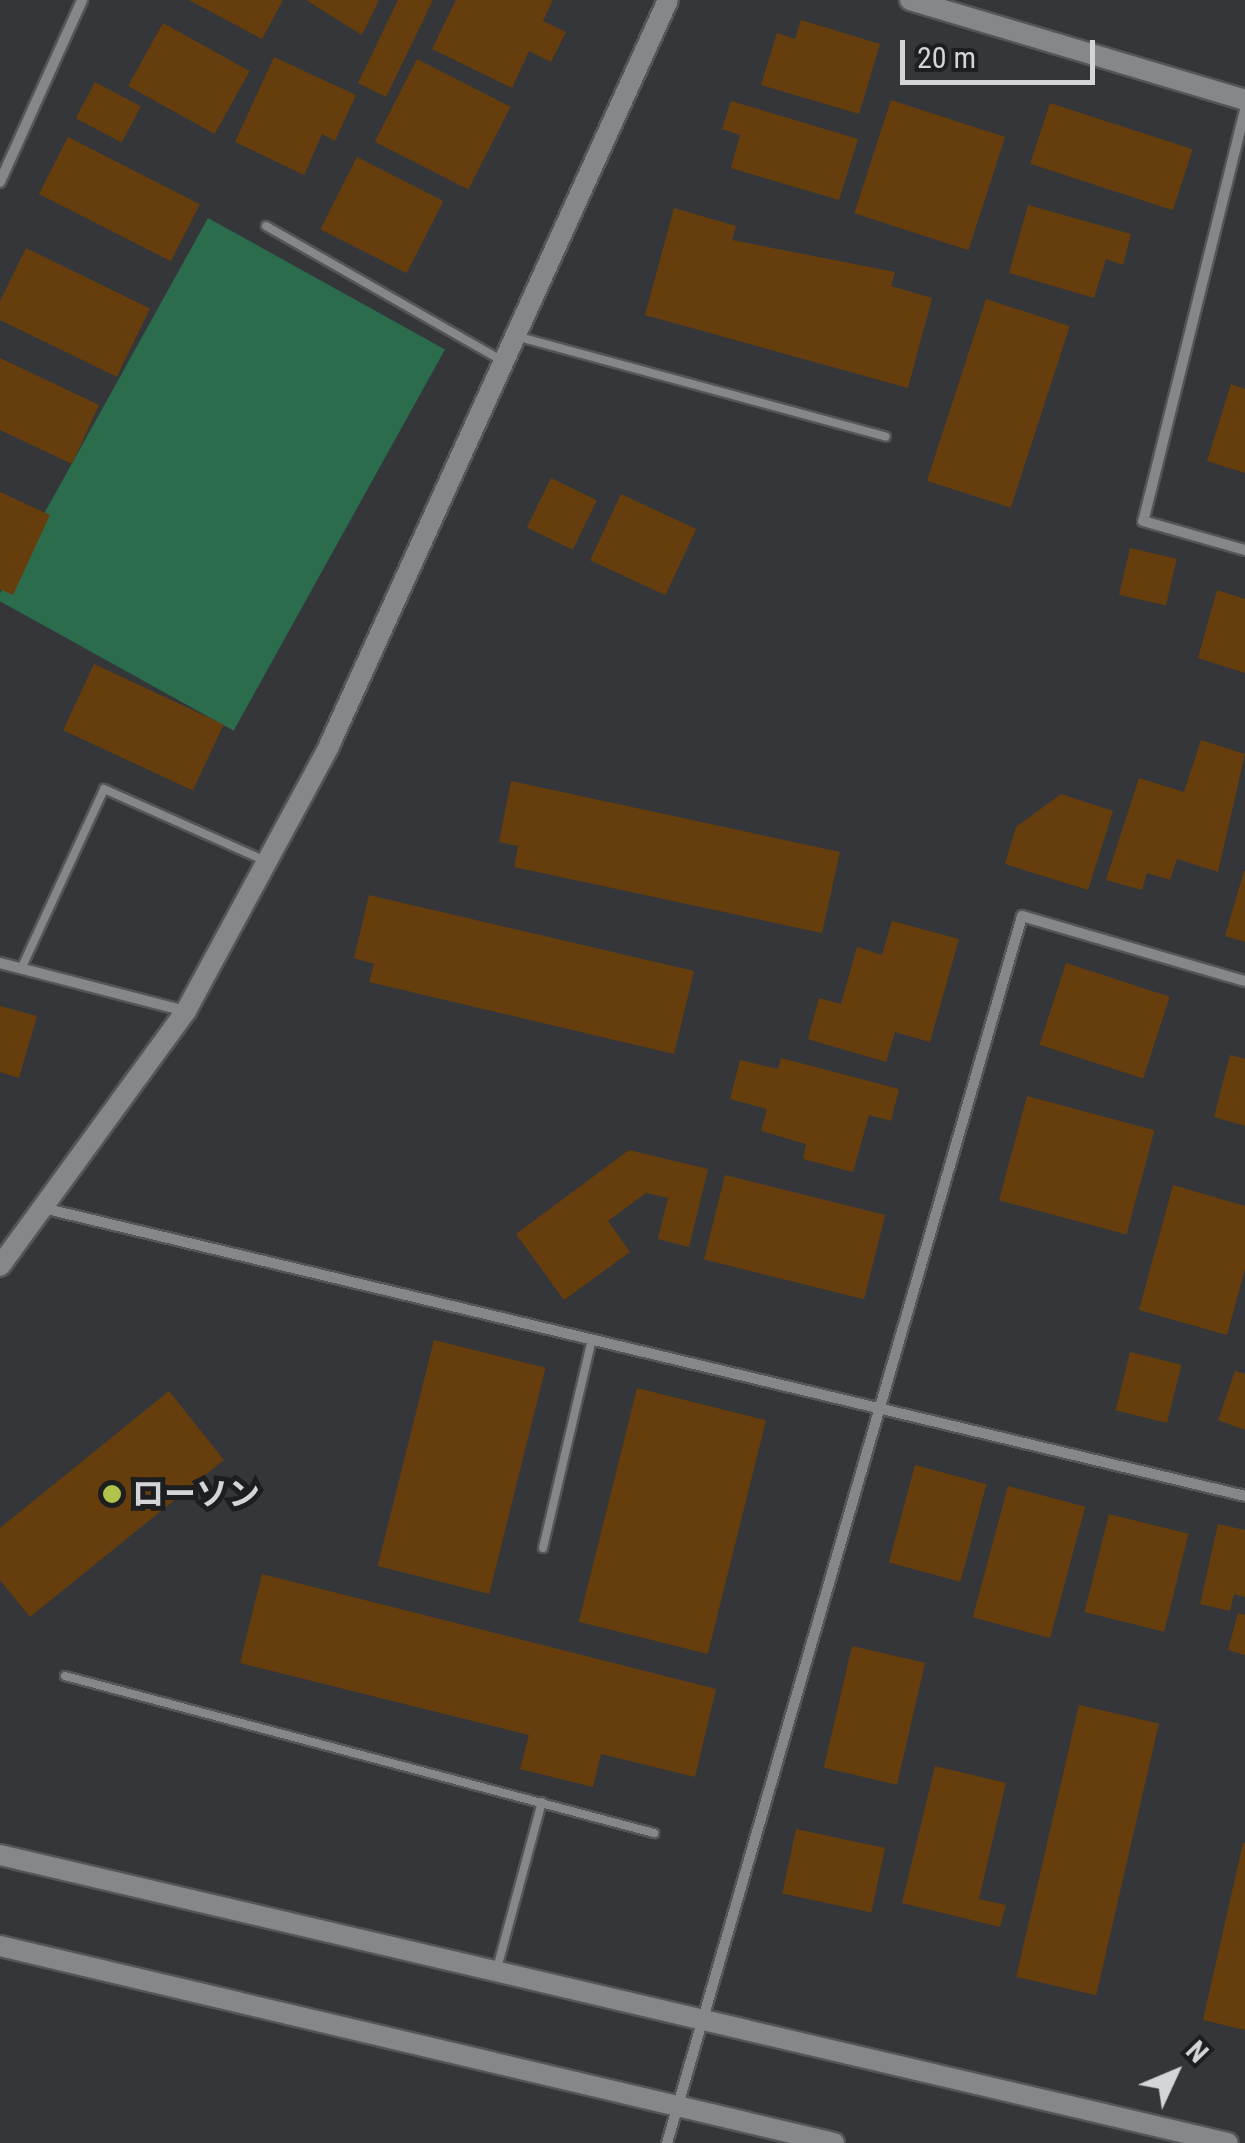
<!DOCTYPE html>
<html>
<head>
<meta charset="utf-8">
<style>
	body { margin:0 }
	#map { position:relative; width:1245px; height:2143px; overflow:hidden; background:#343639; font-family:"Roboto Condensed","Noto Sans JP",sans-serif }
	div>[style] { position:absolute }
	.green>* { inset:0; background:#2b6c4d; transform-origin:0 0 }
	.building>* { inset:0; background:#663e0e; transform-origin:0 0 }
	.roads { filter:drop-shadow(2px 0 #535557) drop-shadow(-2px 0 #535557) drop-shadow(0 2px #535557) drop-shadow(0 -2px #535557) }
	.lane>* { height:8px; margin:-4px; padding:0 4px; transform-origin:4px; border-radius:4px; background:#85878a }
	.street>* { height:10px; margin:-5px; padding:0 5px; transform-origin:5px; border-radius:5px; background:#85878a }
	.secondary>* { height:20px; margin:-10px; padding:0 10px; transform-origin:10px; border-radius:10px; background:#85878a }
	.dots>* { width:28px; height:28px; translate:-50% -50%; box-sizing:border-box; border:5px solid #1d1e1f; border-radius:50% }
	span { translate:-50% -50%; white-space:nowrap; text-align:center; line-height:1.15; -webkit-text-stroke:10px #1d1e1f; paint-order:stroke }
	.poi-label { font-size:32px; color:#d3d5d6; font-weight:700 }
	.left { translate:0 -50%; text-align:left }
	.north { position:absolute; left:1125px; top:2023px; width:100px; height:100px; -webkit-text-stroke:8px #1d1e1f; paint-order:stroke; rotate:46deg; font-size:28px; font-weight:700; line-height:40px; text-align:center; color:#d3d5d6 }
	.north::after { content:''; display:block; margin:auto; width:35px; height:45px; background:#d3d5d6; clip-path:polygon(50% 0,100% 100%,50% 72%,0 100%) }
	.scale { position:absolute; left:900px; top:40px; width:195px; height:45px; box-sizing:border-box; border:5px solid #d3d5d6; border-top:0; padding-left:12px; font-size:30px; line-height:35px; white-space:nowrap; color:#d3d5d6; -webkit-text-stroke:8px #1d1e1f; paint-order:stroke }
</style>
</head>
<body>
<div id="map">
	<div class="green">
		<div style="left:208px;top:218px;width:271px;height:436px;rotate:29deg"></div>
	</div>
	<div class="building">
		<div style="clip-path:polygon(189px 0,283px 0,262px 39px)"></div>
		<div style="clip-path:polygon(306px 0,379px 0,362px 35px)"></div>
		<div style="clip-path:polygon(398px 0,433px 0,386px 97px,358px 83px)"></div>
		<div style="clip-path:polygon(456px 0,553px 0,543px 21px,566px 32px,551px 62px,529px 51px,512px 88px,432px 49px)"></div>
		<div style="clip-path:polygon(801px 20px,880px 44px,859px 114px,761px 85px,777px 33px,795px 39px)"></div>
		<div style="left:163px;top:23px;width:99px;height:72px;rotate:29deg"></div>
		<div style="clip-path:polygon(274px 57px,356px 95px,335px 141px,322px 134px,304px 175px,235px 142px)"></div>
		<div style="left:417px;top:59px;width:105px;height:93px;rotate:27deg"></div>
		<div style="left:95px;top:82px;width:52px;height:41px;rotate:28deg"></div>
		<div style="left:891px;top:100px;width:120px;height:119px;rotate:18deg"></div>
		<div style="clip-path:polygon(731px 101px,858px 139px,839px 200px,731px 168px,740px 135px,722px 129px)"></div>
		<div style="left:1050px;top:103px;width:150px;height:64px;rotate:18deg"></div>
		<div style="left:68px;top:137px;width:148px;height:64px;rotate:27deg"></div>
		<div style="left:357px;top:157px;width:97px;height:81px;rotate:27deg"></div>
		<div style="clip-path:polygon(1028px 205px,1131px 234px,1123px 265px,1106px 259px,1094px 298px,1009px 273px)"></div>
		<div style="clip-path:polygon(674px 208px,736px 226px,732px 240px,895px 272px,891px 286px,932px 298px,908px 388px,645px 315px)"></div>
		<div style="left:26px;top:248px;width:138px;height:76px;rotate:26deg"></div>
		<div style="left:986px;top:299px;width:88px;height:191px;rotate:18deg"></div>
		<div style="clip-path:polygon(0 358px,99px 405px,72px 464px,0 430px)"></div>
		<div style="clip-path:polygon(1231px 384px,1245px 389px,1245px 473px,1207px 461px)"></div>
		<div style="left:551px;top:478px;width:51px;height:55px;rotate:26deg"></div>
		<div style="clip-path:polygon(0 492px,50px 515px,13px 595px,0 589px)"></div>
		<div style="left:621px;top:494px;width:83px;height:73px;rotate:25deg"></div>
		<div style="left:1130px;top:548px;width:48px;height:48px;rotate:13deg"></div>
		<div style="clip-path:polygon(1217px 590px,1245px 599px,1245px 673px,1198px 658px)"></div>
		<div style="left:94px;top:664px;width:143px;height:73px;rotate:25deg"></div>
		<div style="clip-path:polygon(1201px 740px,1245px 754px,1218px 872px,1177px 859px,1170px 880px,1147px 873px,1142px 890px,1106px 880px,1139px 778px,1184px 792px)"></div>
		<div style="clip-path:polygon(511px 781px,840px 852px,822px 933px,514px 867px,518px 846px,499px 842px)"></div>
		<div style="clip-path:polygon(1061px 794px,1113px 811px,1088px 890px,1005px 864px,1016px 827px)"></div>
		<div style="clip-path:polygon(1244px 871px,1245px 871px,1245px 942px,1225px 936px)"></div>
		<div style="clip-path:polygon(369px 895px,694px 971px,674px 1054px,369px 982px,374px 964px,354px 958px)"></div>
		<div style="clip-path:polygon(892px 921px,959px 939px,930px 1042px,895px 1032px,886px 1062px,808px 1039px,819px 998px,841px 1004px,857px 947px,882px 955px)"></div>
		<div style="left:1066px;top:963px;width:109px;height:86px;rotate:18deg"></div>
		<div style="clip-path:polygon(0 1006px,37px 1016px,19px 1078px,0 1072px)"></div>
		<div style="clip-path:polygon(1230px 1055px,1245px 1059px,1245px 1126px,1214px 1117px)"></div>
		<div style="clip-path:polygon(781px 1058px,899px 1089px,891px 1121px,869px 1115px,853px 1172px,803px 1159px,806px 1144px,761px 1131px,767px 1109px,730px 1099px,740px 1060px,778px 1069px)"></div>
		<div style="left:1027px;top:1096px;width:132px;height:108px;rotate:15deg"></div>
		<div style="clip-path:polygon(629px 1150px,708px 1169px,689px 1247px,658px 1239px,668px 1198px,646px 1193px,608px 1221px,630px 1252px,564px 1300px,516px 1234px)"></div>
		<div style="left:725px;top:1175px;width:165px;height:87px;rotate:14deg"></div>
		<div style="clip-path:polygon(1173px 1185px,1245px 1206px,1245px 1269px,1227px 1335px,1139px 1310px)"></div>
		<div style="left:434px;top:1340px;width:115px;height:233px;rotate:14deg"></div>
		<div style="left:1130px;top:1352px;width:53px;height:60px;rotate:14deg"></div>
		<div style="clip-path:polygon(1235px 1371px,1245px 1374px,1245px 1430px,1218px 1420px)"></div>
		<div style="left:637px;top:1388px;width:133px;height:241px;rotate:14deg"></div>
		<div style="clip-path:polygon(169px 1391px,224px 1460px,30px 1617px,0 1580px,0 1528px)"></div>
		<div style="left:915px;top:1465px;width:74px;height:101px;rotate:15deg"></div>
		<div style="left:1008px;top:1486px;width:80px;height:136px;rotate:15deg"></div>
		<div style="left:1109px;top:1514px;width:82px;height:101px;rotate:14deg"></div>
		<div style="clip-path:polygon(1218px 1524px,1245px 1530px,1245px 1597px,1234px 1594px,1230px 1611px,1200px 1604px)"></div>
		<div style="clip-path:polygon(262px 1574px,716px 1689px,695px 1777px,601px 1754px,593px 1787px,520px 1769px,529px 1735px,240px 1663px)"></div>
		<div style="clip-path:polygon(1238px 1613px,1245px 1615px,1245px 1655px,1228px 1650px)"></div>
		<div style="left:852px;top:1646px;width:75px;height:125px;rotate:13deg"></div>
		<div style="left:1079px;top:1705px;width:82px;height:279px;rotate:13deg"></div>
		<div style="clip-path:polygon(935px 1766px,1006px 1783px,979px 1899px,1006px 1905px,1000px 1927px,902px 1903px)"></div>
		<div style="left:796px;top:1829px;width:91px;height:66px;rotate:12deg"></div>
		<div style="clip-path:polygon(1243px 1843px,1245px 1843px,1245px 2030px,1203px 2020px)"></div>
	</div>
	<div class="roads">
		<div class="lane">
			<div style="left:266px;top:226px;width:271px;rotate:29.7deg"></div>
			<div style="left:519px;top:337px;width:380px;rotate:15.2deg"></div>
			<div style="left:21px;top:969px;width:198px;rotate:-65.2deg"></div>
			<div style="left:104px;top:789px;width:177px;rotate:24deg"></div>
			<div style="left:543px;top:1548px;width:215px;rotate:-76.8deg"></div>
			<div style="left:65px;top:1676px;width:610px;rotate:14.93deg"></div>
			<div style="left:496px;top:1972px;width:176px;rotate:-74.9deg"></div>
		</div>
		<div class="street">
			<div style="left:1245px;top:110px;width:423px;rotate:103.9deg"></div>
			<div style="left:1143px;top:521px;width:106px;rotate:15.9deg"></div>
			<div style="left:0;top:182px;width:200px;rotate:-65.7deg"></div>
			<div style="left:0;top:963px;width:192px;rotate:14.5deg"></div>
			<div style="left:47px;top:1209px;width:1232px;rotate:13.47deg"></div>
			<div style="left:667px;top:2143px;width:1277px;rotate:-73.86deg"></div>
			<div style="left:1022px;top:916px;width:232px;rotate:16.3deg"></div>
		</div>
		<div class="secondary">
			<div style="left:910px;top:0;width:350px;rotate:16.6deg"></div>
			<div style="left:0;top:1266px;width:316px;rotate:-53.9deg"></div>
			<div style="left:186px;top:1011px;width:301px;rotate:-61.6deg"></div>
			<div style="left:329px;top:746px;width:819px;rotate:-65.56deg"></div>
			<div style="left:0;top:1855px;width:1261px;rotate:13.2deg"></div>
			<div style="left:0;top:1946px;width:857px;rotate:13.29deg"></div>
		</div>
	</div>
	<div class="dots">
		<div style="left:112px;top:1494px;background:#b2c34c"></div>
	</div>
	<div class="poi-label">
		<span class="left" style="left:132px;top:1494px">ローソン</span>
	</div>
	<div class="north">N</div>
	<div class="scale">20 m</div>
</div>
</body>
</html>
